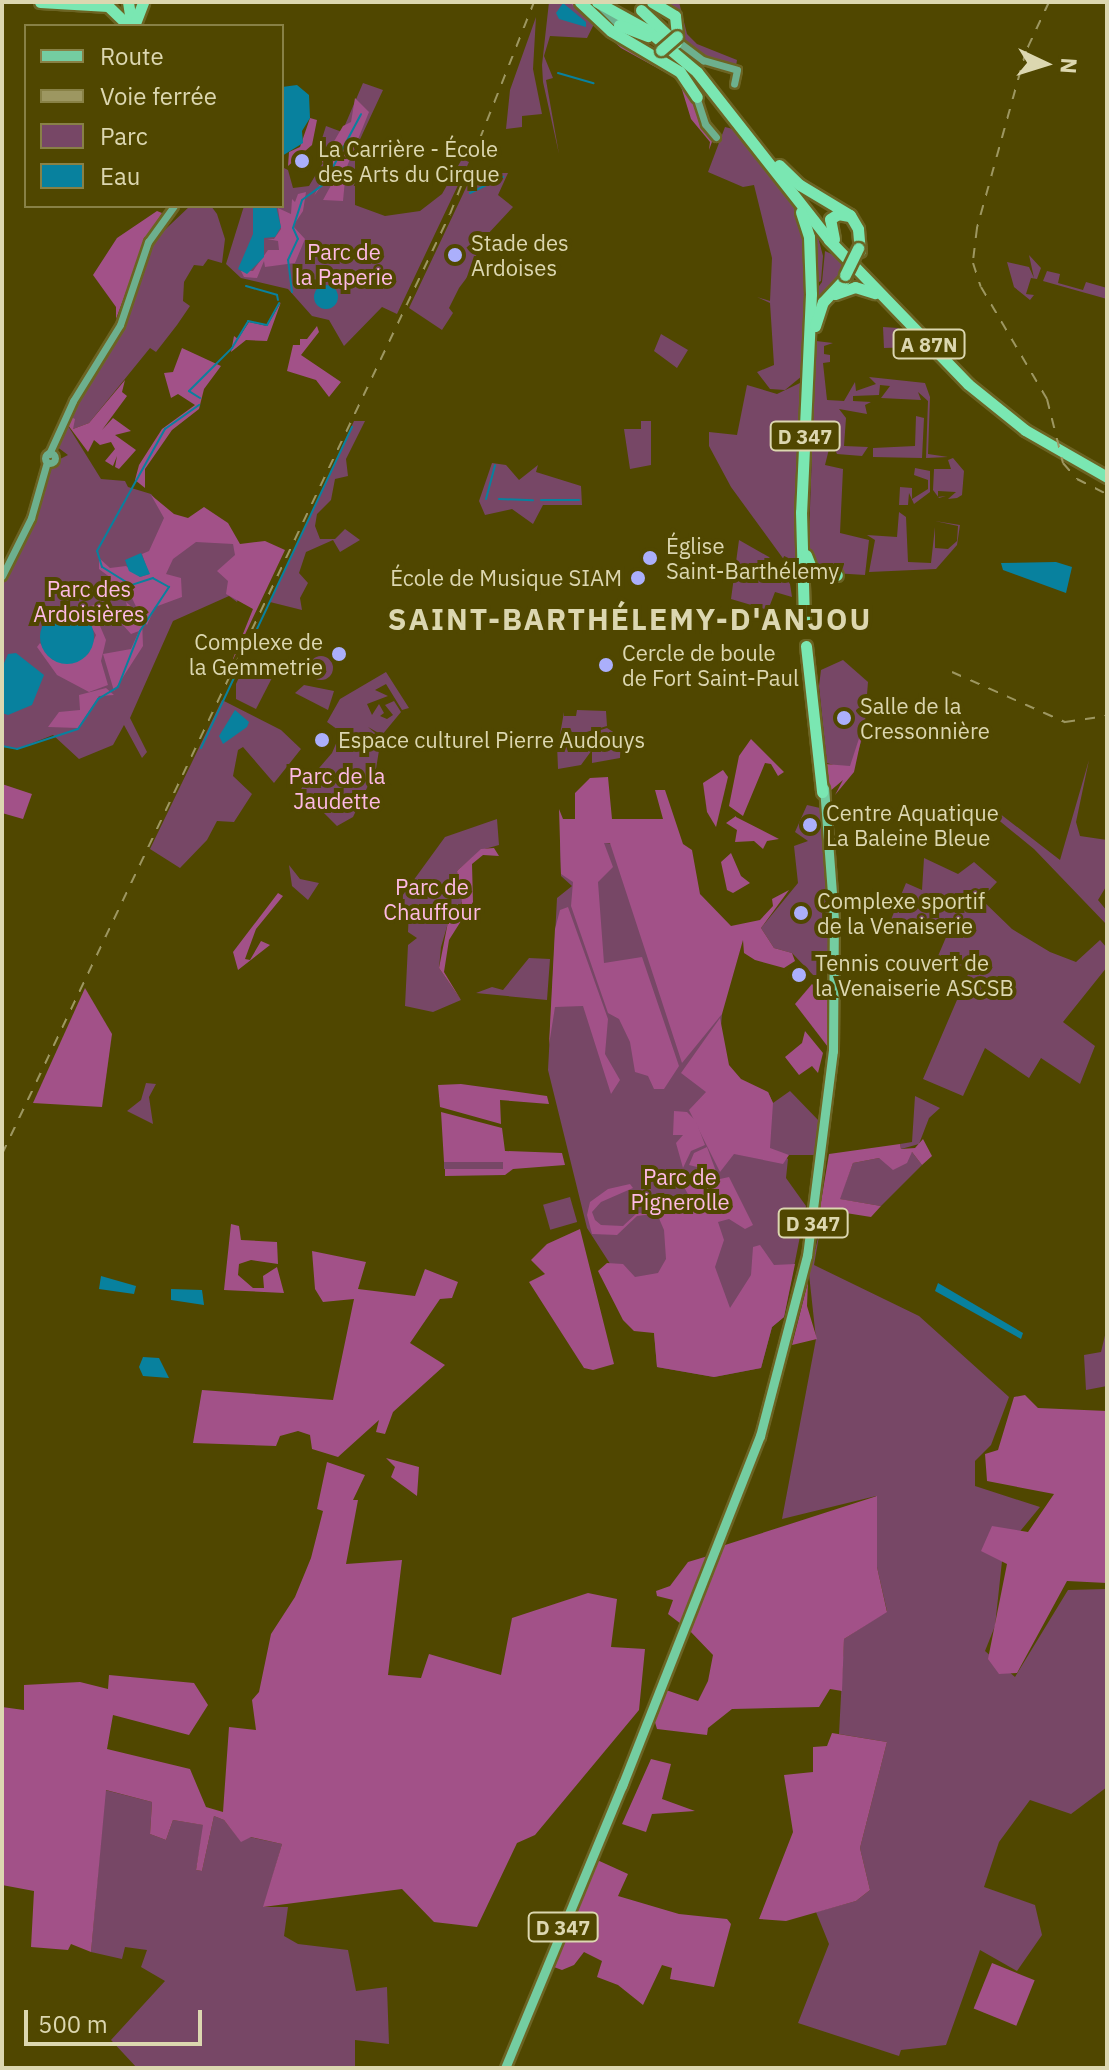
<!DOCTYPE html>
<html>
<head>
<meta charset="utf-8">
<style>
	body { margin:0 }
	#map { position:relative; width:1109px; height:2070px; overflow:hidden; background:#504700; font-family:"IBM Plex Sans",sans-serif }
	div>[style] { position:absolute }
	.green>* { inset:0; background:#774766; transform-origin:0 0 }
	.round { border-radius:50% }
	.forest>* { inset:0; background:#a25188; transform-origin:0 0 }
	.water>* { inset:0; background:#08819e }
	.stream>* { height:2px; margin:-1px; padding:0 1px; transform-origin:1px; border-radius:1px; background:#08819e }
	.roads { filter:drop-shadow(2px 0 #6c6423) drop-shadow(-2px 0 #6c6423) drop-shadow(0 2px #6c6423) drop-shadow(0 -2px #6c6423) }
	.secondary>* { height:7px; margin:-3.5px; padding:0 3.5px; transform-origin:3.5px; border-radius:3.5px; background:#6db08e }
	.secondary>.ring { margin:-3.5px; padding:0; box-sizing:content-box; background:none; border:7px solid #6db08e; border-radius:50% }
	.primary>* { height:9px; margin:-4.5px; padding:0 4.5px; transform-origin:4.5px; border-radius:4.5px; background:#74cda1 }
	.highway>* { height:11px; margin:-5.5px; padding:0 5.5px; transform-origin:5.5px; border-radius:5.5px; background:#7ae7b2 }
	.rail>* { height:2px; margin-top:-1px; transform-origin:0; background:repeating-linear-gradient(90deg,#9d9761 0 10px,transparent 0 20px) }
	.bridges { filter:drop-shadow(2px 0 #6c6423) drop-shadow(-2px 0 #6c6423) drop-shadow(0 2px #6c6423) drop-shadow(0 -2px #6c6423) }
	.highway-bridge>* { height:11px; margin:-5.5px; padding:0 5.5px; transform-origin:5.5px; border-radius:5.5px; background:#7ae7b2 }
	.dots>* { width:22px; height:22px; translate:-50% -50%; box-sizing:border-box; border:4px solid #504700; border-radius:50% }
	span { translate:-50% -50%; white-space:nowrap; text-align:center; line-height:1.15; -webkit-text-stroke:8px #504700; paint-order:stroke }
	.shield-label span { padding:2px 6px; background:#504700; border:2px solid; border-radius:6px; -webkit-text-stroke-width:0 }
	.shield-label { font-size:20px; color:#dcd7b0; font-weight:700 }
	.poi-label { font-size:22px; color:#dcd7b0 }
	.left { translate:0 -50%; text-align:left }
	.right { translate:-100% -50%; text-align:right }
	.park-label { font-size:22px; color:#fdbae4 }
	.district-label { font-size:30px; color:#dcd7b0; font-weight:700; letter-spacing:2px }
	.frame { position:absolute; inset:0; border:4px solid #dcd7b0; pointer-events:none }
	.legend { position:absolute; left:24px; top:24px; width:260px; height:184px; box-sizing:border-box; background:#504700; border:2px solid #888146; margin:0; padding:10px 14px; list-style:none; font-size:24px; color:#dcd7b0 }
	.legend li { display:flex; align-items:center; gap:16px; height:40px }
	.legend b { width:40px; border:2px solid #888146 }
	.north { position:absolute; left:1005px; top:24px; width:80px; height:80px; -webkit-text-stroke:6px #504700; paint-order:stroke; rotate:94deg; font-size:22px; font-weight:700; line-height:32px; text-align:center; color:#dcd7b0 }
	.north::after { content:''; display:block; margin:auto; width:28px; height:36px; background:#dcd7b0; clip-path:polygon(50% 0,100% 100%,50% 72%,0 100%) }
	.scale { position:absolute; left:24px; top:2010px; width:178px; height:36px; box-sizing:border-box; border:4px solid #dcd7b0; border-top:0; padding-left:10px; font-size:24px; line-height:28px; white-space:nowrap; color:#dcd7b0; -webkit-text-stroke:6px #504700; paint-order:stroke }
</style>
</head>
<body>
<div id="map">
	<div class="green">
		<div style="clip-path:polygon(549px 2px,572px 4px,594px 24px,587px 38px,550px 36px,544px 56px,553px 78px,546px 80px,559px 154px,543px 82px,542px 65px)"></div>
		<div style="clip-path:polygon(667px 2px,679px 2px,687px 34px,697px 44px,737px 60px,736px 66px,696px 55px,679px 38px,679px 17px)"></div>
		<div style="clip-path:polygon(536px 17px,533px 69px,542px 114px,522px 116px,522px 127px,506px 129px,510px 90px)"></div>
		<div style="clip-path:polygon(363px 83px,383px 90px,355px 150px,355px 205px,385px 216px,420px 211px,442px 194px,462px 159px,469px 162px,397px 314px,382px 307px,344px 346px,329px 320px,312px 316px,288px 289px,241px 278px,226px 264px,244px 206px,282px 206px,282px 167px,288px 170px,293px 188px,309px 186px,330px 151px,320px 145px,326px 126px,342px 132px)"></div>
		<div style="clip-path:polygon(725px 127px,741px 131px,803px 220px,809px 269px,802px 376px,785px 390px,770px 389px,757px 372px,774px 365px,770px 303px,757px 297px,770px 301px,772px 258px,754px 185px,743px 187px,708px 172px)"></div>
		<div style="clip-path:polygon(473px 173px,508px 173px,498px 195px,513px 207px,472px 251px,480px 260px,459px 288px,449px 308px,453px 313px,442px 330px,409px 308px)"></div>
		<div style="clip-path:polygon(190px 206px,211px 206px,217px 214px,225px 239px,222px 263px,208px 259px,203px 266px,194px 265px,184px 282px,183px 301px,190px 306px,177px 325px,156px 352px,150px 348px,89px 423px,73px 429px,71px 417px,124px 326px,152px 242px)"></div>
		<div style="clip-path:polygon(801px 210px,851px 266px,814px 314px,813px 288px,819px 286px,822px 282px,825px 251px,838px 257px,817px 233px,823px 256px,821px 281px,813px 285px)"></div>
		<div style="clip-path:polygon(1029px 255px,1041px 268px,1037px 279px,1031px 278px,1026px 294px,1034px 295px,1030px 300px,1014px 287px,1007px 262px,1029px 267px,1034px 278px)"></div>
		<div style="clip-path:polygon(1047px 271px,1060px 274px,1058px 283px,1083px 290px,1086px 282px,1107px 288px,1107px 299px,1043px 281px)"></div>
		<div style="clip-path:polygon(883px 327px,898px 328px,918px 347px,884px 348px)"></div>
		<div style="clip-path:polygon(661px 334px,688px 350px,691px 345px,677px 368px,654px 351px)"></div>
		<div style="clip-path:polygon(816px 341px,833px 343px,824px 346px,824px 354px,830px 355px,830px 362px,823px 363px,827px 400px,844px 401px,855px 382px,856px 391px,876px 384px,869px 377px,925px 383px,930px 397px,928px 454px,948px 457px,926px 458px,928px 401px,918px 392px,921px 400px,881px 398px,890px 386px,880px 385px,879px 395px,853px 396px,853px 401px,871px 402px,865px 405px,867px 414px,839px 409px,846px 418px,844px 446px,868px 447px,862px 456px,837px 454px,831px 441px,825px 465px,843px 469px,840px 533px,869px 540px,865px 575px,818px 572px,808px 563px)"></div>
		<div style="clip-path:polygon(802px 382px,797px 544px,797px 570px,790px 568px,731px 487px,709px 446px,709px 432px,737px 435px,747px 385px,777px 394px)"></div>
		<div style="clip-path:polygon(916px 416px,924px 418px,922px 458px,873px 457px,873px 448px,915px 446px)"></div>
		<div style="clip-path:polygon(65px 421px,101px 479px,125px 481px,128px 487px,151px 494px,169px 515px,243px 546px,257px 544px,237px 602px,229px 596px,173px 621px,130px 718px,147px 752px,142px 758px,124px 725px,113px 745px,79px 759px,53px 735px,17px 749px,2px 746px,2px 580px,52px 463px,68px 455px,56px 446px)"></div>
		<div style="clip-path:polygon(354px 421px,365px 421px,346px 459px,348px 476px,335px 479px,331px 500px,317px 514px,315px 526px,320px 539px,335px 539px,345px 529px,360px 540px,340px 552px,333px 540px,306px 552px,299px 573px,308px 583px,300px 598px,302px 610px,270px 602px)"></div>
		<div style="clip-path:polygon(641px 421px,651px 421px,651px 465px,630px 469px,624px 429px,641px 429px)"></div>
		<div style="clip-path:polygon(953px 458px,964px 471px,962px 495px,957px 498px,948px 499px,956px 492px,938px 491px,938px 497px,946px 496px,939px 498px,933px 490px,934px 469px,951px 469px,948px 460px)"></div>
		<div style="clip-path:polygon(492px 463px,506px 465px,519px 480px,538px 465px,536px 472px,581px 486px,582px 505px,543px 505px,533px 524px,512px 509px,485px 515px,479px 501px)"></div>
		<div style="clip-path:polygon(915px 468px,930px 471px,930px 492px,914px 504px,909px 493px,908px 505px,899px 505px,900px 487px,912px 488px,912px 499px,928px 489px,928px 480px,914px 475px)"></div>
		<div style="clip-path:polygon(899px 512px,906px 517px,908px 562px,931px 563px,935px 527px,935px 548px,948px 549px,957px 541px,958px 526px,935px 521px,960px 525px,957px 545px,936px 569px,869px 572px,875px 540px,867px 535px,897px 537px)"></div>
		<div style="clip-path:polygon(739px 540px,769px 557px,790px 584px,792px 597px,775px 592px,768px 610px,731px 599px)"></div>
		<div class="round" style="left:309px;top:656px;width:24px;height:24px"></div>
		<div style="clip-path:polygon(247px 660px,274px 674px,256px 709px,236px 699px,236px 684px)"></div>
		<div style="clip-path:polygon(843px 660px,868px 682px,864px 732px,852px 771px,827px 763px,819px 686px,821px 670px)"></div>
		<div style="clip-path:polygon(386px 672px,409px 708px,402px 710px,386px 684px,375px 690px,388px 696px,367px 704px,372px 715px,379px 704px,384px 713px,380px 716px,387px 719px,393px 715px,385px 705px,394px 701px,401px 712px,382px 735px,368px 727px,381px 738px,376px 769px,353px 817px,337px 826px,322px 811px,309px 809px,314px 802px,301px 789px,332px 753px,341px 732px,327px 722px,340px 699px)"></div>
		<div style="clip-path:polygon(304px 685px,334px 691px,328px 710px,295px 693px)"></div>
		<div style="clip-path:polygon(222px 700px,281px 730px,301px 749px,274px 783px,243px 747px,238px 750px,233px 776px,252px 794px,234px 822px,217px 821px,207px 840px,180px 868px,150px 849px)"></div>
		<div style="clip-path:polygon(577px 710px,606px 711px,607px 726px,559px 740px,564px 712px,564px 716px,576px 716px)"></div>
		<div style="clip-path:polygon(607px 728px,621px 737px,620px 758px,592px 763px,592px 750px,581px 765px,558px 769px,557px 744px)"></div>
		<div style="clip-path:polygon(1089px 760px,1076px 822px,1080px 836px,1107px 840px,1107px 885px,1098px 900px,1107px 911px,1107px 925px,1034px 849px,996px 818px,999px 813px,1060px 860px)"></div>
		<div style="clip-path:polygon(807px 805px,820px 808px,828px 900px,830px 957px,815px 977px,792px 953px,774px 948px,761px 928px,798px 883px,794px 846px,808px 841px,795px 832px)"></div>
		<div style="clip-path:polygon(497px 819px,499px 845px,481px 850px,457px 871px,462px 902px,448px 923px,441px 947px,439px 968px,461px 1000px,433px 1012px,405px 1006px,408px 945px,417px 938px,408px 932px,409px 910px,397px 903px,445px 837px)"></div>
		<div style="clip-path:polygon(560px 839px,617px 844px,722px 1014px,716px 1085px,768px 1092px,773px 1103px,790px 1091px,821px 1123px,819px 1155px,780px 1155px,788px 1159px,786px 1178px,806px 1206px,784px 1317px,772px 1327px,761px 1368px,714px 1377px,657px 1367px,654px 1332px,587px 1228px,548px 1070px,557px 898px,572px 886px,561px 876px)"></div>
		<div style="clip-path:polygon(924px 858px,958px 874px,974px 862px,997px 882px,981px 899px,1012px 929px,1050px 952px,1076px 962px,1100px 940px,1107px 948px,1107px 967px,1063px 1022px,1095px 1046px,1080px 1084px,1041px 1058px,1029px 1078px,985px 1048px,963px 1096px,923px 1079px,969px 972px,938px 956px,950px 928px,931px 919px,922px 937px,890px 922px,906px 883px,922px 890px)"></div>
		<div style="clip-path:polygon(289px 865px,300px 879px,319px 883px,308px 900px,292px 886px)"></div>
		<div style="clip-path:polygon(529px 958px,550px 959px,547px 1000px,476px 993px,492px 987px,503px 990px)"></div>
		<div style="clip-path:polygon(146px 1083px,156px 1084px,149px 1097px,153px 1124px,127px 1111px,141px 1100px)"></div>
		<div style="clip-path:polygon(915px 1096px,940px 1108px,929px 1118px,919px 1144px,901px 1149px,900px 1144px,912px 1142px)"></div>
		<div style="clip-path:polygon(912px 1152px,922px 1165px,881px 1206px,839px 1199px,853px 1163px,879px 1158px,896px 1164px)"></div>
		<div style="left:503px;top:1161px;width:8px;height:59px;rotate:90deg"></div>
		<div style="left:570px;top:1197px;width:26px;height:28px;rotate:74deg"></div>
		<div style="clip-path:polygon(820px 1230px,814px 1265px,919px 1316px,1009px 1397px,991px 1445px,975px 1461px,975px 1486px,1040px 1507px,1003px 1552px,995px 1626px,985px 1651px,1015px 1677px,1068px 1590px,1107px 1589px,1107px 1787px,1071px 1814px,1030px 1800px,999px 1842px,984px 1887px,1035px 1905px,1042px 1935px,1017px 1971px,980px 1950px,946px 2045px,901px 2050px,899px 2056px,798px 2023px,829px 1944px,816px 1912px,856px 1901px,870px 1890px,860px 1848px,887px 1742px,839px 1734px,844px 1639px,887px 1611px,877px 1567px,876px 1496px,782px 1519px,816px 1339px,809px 1274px)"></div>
		<div style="clip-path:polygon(1107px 1327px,1107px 1386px,1086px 1390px,1084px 1355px,1101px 1352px)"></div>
		<div style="clip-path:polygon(105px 1790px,152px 1802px,150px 1834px,166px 1840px,173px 1820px,204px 1825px,196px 1870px,202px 1871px,214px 1816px,224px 1820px,241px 1841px,250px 1837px,282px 1844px,264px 1907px,288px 1907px,284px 1936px,298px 1944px,348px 1950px,356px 1991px,387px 1987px,389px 2044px,355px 2040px,355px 2068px,137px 2068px,111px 2040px,165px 1981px,141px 1967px,147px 1950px,125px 1947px,122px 1959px,91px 1952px)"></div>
	</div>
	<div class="forest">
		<div style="clip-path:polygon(569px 2px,577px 2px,681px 75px,713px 139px,709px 150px,710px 142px,691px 119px,679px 80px,621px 48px)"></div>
		<div style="clip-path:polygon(355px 98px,369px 112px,346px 169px,343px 201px,323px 200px,341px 167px,335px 166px,314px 196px,337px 151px,326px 165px,322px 162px,343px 126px,351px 122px)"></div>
		<div style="clip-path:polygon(310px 118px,317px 120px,312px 145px,288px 166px,289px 152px,300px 147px)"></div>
		<div style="clip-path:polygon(306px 192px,303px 211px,293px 226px,305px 239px,295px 263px,265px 267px,264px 261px,257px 278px,244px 277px,241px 271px,253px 271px,268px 250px,279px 250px,278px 241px,267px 239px,274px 239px,281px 229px,278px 208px,291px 214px,292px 199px,295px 202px,298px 194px)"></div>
		<div style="clip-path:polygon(157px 211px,162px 213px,146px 239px,116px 319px,116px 307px,93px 275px,117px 238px)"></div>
		<div style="clip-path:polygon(281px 302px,267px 341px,246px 340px,231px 352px,234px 336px,238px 339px,249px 322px,267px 326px)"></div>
		<div style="clip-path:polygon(317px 326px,319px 332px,301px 355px,341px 382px,329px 397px,316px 380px,287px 371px,293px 345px,300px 345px,300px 339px,307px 339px)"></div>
		<div style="clip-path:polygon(182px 348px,221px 366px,204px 389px,199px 409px,172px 430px,145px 469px,145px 488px,135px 480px,139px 465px,162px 429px,195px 405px,178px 394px,171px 398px,164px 373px,173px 372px)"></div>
		<div style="clip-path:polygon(125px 380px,122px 392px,127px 396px,102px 430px,113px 418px,131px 431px,115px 435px,136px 450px,119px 469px,115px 467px,117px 456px,113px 466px,105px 461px,115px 449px,111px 442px,100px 445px,94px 440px,88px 452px,65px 421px,69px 416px,75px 419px,73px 429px,89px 423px)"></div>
		<div style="clip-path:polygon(151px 495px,174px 514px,188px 518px,204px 507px,228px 523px,240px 544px,265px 541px,285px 550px,230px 666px,253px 609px,226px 594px,228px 581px,217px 571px,235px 555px,233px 544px,196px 542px,173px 559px,166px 574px,181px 578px,182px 597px,155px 607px,147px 625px,142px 619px,143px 646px,114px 691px,103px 654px,131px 649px,139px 631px,131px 634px,122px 624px,129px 614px,126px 602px,139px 613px,125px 583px,99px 603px,111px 578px,99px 569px,99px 558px,110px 568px,126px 566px,140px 577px,149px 574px,142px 554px,149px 551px,164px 518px)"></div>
		<div style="clip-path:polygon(97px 604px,103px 614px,94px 612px,106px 640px,101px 661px,108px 685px,89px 692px,57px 675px,37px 647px,40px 643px,53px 660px,75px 661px,88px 654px,96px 635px,81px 609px)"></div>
		<div style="clip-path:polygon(106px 688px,114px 695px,99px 696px,78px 728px,48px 727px,59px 712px,80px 710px,79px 695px)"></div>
		<div style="clip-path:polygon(866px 717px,854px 772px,835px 795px,843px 780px,829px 792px,825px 764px,850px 766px)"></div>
		<div style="clip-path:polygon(751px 739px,784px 772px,778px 776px,771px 764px,765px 763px,743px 816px,729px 806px,739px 756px)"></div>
		<div style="clip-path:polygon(723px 770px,728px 777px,716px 827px,707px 812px,703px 783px)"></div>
		<div style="clip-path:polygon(608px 777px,612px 819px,663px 819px,655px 790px,665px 790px,683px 844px,692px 850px,700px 894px,731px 926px,760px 920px,773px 906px,772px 899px,789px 890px,761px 928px,774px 948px,792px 953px,795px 961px,784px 968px,755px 960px,744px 953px,743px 940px,722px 1014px,682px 1063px,610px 843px,604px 843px,613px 867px,598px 882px,604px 963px,642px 957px,679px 1066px,664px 1089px,654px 1089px,648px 1076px,635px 1072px,630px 1042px,619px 1019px,608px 1013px,571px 906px,573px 882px,561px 874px,559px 809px,563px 819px,575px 819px,575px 793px,590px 778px)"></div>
		<div style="clip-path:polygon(2px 784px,32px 794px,23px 819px,2px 813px)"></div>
		<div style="clip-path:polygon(736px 816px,736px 817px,779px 839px,767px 841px,763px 849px,754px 841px,735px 842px,737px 830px,726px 823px)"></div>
		<div style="clip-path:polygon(494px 848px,499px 856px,483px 855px,472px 864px,473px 902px,449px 940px,444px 972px,461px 1000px,439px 968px,448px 922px,462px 903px,457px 871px,481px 849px)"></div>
		<div style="clip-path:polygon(731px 853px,741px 876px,750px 883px,733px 893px,727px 890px,721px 862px)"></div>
		<div style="clip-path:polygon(278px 893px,283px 896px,256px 929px,245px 959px,250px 960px,261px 941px,270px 945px,238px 970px,233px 952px)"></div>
		<div style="clip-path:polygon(568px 907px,608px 1019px,605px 1054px,620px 1080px,611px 1094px,583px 1006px,555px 1007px,549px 1045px,555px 929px,560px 910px)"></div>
		<div style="clip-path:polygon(812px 984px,832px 1002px,828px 1047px,795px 1004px)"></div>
		<div style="clip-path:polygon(85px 988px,112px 1034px,102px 1107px,33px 1103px)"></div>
		<div style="clip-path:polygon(720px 1018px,729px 1065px,741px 1079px,768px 1092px,773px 1103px,770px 1148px,789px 1155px,783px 1164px,734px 1154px,720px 1172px,689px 1110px,706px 1092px,681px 1073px)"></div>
		<div style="clip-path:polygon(805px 1031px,823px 1053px,818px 1073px,812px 1066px,799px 1075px,785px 1057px,802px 1043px)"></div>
		<div style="clip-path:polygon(461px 1084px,547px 1096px,549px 1104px,500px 1100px,501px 1124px,440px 1107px,438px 1085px)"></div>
		<div style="clip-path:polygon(674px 1111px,687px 1112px,696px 1121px,705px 1145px,691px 1151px,683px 1168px,676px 1143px,683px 1135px,673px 1135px)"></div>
		<div style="clip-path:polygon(441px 1112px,502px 1128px,505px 1151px,562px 1153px,565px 1165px,513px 1169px,505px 1175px,445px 1176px,445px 1169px,503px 1169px,503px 1162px,444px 1162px)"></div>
		<div style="clip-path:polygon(923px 1139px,932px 1156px,922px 1165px,912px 1152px,907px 1163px,893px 1170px,879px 1158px,853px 1163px,840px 1199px,881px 1206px,871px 1217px,827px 1210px,816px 1232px,829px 1154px,900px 1144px,901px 1149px,915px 1148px)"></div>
		<div style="clip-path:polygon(707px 1147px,717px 1174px,712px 1177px,709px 1170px,689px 1165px,694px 1153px)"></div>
		<div style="clip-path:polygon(729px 1177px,753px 1225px,745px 1229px,729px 1219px,718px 1222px,724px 1240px,715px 1267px,730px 1308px,751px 1275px,753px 1247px,760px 1245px,774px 1265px,795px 1264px,784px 1317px,772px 1327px,761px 1368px,714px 1377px,657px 1367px,654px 1333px,634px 1331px,623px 1320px,598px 1271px,607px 1263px,623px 1264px,635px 1277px,658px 1273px,666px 1259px,664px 1230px,655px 1209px,681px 1204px,689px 1196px,684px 1187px)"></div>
		<div style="clip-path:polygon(630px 1184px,633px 1188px,601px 1202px,592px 1212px,595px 1220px,601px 1225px,623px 1226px,637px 1213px,652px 1214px,637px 1216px,617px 1235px,592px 1234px,587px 1215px,590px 1202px,608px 1189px)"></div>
		<div style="clip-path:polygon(231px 1224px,239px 1226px,241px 1240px,277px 1242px,278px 1264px,251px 1260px,239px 1264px,238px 1275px,253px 1288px,264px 1288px,263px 1276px,277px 1267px,284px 1293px,224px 1290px)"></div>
		<div style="clip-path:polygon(580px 1229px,614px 1364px,593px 1370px,584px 1368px,529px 1282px,545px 1274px,531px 1260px,547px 1244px)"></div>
		<div style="clip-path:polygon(312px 1251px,366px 1262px,358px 1289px,415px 1296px,425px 1269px,458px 1282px,452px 1298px,440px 1299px,410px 1343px,445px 1365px,393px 1412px,385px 1434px,376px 1432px,379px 1420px,338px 1457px,312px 1449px,310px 1435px,298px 1431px,280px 1436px,276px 1446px,193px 1443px,202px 1390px,333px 1400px,354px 1299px,323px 1302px,315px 1289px)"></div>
		<div style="clip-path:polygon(808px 1282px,807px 1306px,817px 1339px,792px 1345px)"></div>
		<div style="clip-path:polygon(1025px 1395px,1038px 1408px,1107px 1411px,1107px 1583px,1067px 1581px,1017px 1673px,999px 1674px,988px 1659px,1007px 1564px,981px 1551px,992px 1526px,1028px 1532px,1054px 1494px,987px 1481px,985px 1454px,998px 1450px,1014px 1397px)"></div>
		<div style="clip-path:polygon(386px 1458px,419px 1467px,417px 1496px,391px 1477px,395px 1467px)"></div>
		<div style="clip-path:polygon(327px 1462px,365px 1475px,353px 1500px,358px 1500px,346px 1564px,402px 1560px,388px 1675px,421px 1678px,429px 1654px,501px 1675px,512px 1618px,588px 1593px,617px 1599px,611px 1647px,645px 1649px,639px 1710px,535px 1835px,517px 1843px,477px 1927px,434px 1922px,402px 1889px,263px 1907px,282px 1844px,251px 1837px,241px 1842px,224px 1820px,214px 1816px,202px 1871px,196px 1870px,203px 1825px,173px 1820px,166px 1840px,150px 1834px,152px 1802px,106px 1790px,91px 1952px,71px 1944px,68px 1950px,31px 1947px,34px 1891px,2px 1885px,2px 1707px,24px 1710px,24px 1685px,80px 1682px,108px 1689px,109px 1675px,194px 1683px,208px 1705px,189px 1735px,113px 1715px,107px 1749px,190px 1769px,206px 1807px,223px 1812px,229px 1727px,256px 1730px,252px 1700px,259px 1692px,271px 1634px,295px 1597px,311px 1558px,323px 1511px,317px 1509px)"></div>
		<div style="clip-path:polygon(877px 1496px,877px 1567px,887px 1612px,844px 1639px,842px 1691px,830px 1689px,819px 1707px,732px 1709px,708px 1728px,707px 1735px,657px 1729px,654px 1719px,666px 1690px,698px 1701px,708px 1681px,713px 1655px,689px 1630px,722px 1546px)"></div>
		<div style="clip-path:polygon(708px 1556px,681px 1624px,668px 1614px,673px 1600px,657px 1596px,656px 1591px,670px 1586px,688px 1562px)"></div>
		<div style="clip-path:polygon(832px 1733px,887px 1742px,860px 1848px,870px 1890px,856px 1901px,786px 1921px,759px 1919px,793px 1832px,784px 1775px,813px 1772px,813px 1747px,827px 1746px)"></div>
		<div style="clip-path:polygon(651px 1759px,671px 1764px,662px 1799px,695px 1811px,652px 1814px,646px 1832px,622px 1824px)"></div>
		<div style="clip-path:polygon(595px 1859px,628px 1874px,618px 1896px,679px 1914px,727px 1919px,731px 1924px,714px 1987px,670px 1979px,672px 1968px,662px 1965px,643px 2005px,618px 1985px,597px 1977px,602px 1961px,584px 1952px,574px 1965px,562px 1970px,551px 1966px)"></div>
		<div style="left:992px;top:1963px;width:46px;height:49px;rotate:22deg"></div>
	</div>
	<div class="water">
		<div style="clip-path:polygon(563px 3px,586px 22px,586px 27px,559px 19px,556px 13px)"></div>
		<div style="clip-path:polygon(297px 85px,309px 95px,310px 118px,302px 131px,303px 143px,282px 156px,282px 87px)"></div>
		<div style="clip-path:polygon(253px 206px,276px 206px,281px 227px,275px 237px,264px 238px,264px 257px,247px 274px,238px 269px,253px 234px)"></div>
		<div class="round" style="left:314px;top:285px;width:24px;height:24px"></div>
		<div style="clip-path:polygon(141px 553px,150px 574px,140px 577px,129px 571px,125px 560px)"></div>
		<div style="clip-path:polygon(1056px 562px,1072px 567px,1066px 593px,1003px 570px,1001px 563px)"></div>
		<div class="round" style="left:40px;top:610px;width:54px;height:54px"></div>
		<div style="clip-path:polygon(16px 653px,44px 675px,32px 705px,8px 715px,2px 713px,2px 668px,8px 654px)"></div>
		<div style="clip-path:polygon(235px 710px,249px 722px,247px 727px,223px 744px,219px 736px)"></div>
		<div style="clip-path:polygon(101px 1276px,136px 1286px,134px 1294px,99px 1289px)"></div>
		<div style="clip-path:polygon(938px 1283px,1023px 1333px,1021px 1339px,935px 1291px)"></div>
		<div style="clip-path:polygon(171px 1289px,202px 1290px,204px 1305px,171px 1300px)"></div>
		<div style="clip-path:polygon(143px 1357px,159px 1358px,169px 1378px,143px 1376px,139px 1367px)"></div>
	</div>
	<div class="stream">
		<div style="left:558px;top:73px;width:37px;rotate:16deg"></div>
		<div style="left:470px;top:193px;width:37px;rotate:-26deg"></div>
		<div style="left:246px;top:286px;width:32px;rotate:16deg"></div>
		<div style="left:277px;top:295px;width:5px;rotate:79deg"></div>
		<div style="left:292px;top:292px;width:32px;rotate:-97deg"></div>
		<div style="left:288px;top:260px;width:23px;rotate:-65deg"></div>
		<div style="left:298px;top:239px;width:12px;rotate:-114deg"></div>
		<div style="left:293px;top:228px;width:29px;rotate:-72deg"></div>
		<div style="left:302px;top:200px;width:27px;rotate:-36deg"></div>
		<div style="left:324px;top:184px;width:79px;rotate:-62.1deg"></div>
		<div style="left:200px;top:398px;width:13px;rotate:-148deg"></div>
		<div style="left:189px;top:391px;width:61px;rotate:-45deg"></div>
		<div style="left:232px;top:348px;width:31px;rotate:-59deg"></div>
		<div style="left:248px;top:321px;width:19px;rotate:12deg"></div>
		<div style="left:267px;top:325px;width:25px;rotate:-61deg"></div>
		<div style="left:486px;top:499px;width:35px;rotate:-75deg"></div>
		<div style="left:499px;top:499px;width:34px;rotate:2deg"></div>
		<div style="left:541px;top:500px;width:38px"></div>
		<div style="left:2px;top:746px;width:15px;rotate:11deg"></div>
		<div style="left:17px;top:749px;width:64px;rotate:-18.2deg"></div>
		<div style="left:78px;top:729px;width:36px;rotate:-56deg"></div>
		<div style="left:98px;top:699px;width:23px;rotate:-31deg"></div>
		<div style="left:118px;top:687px;width:60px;rotate:-68.6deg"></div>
		<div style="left:140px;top:631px;width:53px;rotate:-56.6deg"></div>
		<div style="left:169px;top:587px;width:18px;rotate:-151deg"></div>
		<div style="left:153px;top:578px;width:23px;rotate:162deg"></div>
		<div style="left:131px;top:585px;width:34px;rotate:-148deg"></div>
		<div style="left:102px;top:567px;width:17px;rotate:-107deg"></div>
		<div style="left:97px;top:551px;width:140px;rotate:-60.9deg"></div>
		<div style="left:165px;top:429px;width:42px;rotate:-35.2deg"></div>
		<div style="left:201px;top:748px;width:355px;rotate:-64.8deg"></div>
	</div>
	<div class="roads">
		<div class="secondary">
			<div style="left:598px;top:4px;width:31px;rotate:45deg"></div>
			<div style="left:676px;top:40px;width:34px;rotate:37deg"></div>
			<div style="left:703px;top:60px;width:35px;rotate:16deg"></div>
			<div style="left:737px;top:70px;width:14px;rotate:102deg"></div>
			<div style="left:696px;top:96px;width:29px;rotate:72deg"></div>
			<div style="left:705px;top:124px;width:17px;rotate:50deg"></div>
			<div class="ring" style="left:45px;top:453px;width:3px;height:3px"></div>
			<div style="left:49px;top:454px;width:58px;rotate:-65.6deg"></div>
			<div style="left:73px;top:401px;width:89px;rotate:-58.3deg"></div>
			<div style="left:120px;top:325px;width:88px;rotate:-71.4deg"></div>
			<div style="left:148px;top:242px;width:44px;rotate:-54.2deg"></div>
			<div style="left:2px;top:576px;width:65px;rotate:-63.4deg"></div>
			<div style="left:31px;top:518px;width:58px;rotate:-74.1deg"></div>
		</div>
		<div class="primary">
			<div style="left:622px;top:1786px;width:376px;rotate:-68.5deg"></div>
			<div style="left:760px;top:1436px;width:186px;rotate:-75.4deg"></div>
			<div style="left:807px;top:1256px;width:207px;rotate:-82.8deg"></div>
			<div style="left:833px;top:1051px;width:131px;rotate:-89.6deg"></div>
			<div style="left:834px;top:920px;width:132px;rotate:-94.3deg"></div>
			<div style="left:505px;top:2068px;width:308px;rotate:-67.5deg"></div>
		</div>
		<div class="highway">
			<div style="left:40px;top:2px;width:68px;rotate:3.4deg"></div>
			<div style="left:108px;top:6px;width:29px;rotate:44deg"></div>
			<div style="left:128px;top:2px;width:19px;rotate:81deg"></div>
			<div style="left:580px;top:2px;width:42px;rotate:43.1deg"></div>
			<div style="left:611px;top:31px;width:80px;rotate:30.7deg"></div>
			<div style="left:680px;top:72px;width:30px;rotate:56deg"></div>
			<div style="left:597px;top:2px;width:56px;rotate:28.9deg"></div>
			<div style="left:646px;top:29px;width:67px;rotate:40.1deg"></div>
			<div style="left:697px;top:72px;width:214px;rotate:51.8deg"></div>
			<div style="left:829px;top:240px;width:200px;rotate:46deg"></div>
			<div style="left:968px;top:384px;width:73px;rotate:38.9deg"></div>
			<div style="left:1025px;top:430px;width:95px;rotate:29.8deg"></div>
			<div style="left:652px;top:2px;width:27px;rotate:31deg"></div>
			<div style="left:675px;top:16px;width:20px;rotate:84deg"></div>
			<div style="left:641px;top:10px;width:48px;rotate:43.3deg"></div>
			<div style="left:619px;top:25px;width:31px;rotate:21deg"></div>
			<div style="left:134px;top:26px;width:26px;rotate:-69deg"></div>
			<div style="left:779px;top:165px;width:29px;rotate:44deg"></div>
			<div style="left:800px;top:185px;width:58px;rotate:31deg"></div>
			<div style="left:850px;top:215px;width:16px;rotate:60deg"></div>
			<div style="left:858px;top:229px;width:22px;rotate:85deg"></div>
			<div style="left:801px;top:212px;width:26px;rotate:72deg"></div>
			<div style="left:809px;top:237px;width:57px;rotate:88deg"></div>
			<div style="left:811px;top:294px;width:218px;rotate:92.6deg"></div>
			<div style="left:801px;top:512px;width:110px;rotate:88.4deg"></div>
			<div style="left:834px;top:239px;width:20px;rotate:-101deg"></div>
			<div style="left:830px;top:219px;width:9px;rotate:-32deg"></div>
			<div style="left:838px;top:214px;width:10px;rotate:11deg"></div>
			<div style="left:835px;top:294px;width:21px;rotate:-19deg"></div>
			<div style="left:855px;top:287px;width:21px;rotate:17deg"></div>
			<div style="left:815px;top:326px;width:25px;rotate:-72deg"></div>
			<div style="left:823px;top:302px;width:34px;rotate:-47deg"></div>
			<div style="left:806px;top:555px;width:18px;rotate:68deg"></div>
			<div style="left:813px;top:572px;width:24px;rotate:7deg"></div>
			<div style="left:806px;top:646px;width:147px;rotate:83.7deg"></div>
		</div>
	</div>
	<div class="rail">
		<div style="left:1049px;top:2px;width:54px;rotate:115.1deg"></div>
		<div style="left:1026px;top:51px;width:184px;rotate:105.5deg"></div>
		<div style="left:977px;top:228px;width:35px;rotate:97deg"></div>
		<div style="left:973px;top:263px;width:25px;rotate:72deg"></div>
		<div style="left:981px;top:287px;width:130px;rotate:59.5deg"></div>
		<div style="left:1047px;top:399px;width:66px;rotate:76deg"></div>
		<div style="left:1063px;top:463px;width:21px;rotate:49deg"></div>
		<div style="left:1077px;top:479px;width:34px;rotate:27deg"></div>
		<div style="left:952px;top:672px;width:124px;rotate:23.9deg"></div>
		<div style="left:1065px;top:722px;width:42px;rotate:-8.1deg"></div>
		<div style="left:2px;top:1154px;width:1041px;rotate:-64.52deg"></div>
		<div style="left:450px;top:214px;width:228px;rotate:-68.4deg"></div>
	</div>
	<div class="bridges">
		<div class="highway-bridge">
			<div style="left:661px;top:50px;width:21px;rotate:-41deg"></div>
			<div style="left:845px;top:275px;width:30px;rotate:-64deg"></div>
		</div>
	</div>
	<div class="dots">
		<div style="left:302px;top:161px;background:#abaffb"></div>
		<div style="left:455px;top:255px;background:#abaffb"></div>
		<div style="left:650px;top:558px;background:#abaffb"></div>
		<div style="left:638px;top:578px;background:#abaffb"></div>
		<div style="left:339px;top:654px;background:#abaffb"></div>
		<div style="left:606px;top:665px;background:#abaffb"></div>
		<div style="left:844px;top:718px;background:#abaffb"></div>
		<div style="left:322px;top:740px;background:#abaffb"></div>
		<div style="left:810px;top:825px;background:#abaffb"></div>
		<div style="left:801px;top:913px;background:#abaffb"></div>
		<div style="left:799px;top:975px;background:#abaffb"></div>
	</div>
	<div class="shield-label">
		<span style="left:929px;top:344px">A 87N</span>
		<span style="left:805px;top:436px">D 347</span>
		<span style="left:813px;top:1223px">D 347</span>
		<span style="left:563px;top:1927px">D 347</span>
	</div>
	<div class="poi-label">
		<span class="left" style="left:318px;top:161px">La Carrière - École<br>des Arts du Cirque</span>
		<span class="left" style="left:471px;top:255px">Stade des<br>Ardoises</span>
		<span class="left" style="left:666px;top:558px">Église<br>Saint-Barthélemy</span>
		<span class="right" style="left:622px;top:578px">École de Musique SIAM</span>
		<span class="right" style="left:323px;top:654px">Complexe de<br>la Gemmetrie</span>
		<span class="left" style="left:622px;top:665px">Cercle de boule<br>de Fort Saint-Paul</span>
		<span class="left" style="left:860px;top:718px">Salle de la<br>Cressonnière</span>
		<span class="left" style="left:338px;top:740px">Espace culturel Pierre Audouys</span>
		<span class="left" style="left:826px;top:825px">Centre Aquatique<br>La Baleine Bleue</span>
		<span class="left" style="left:817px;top:913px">Complexe sportif<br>de la Venaiserie</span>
		<span class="left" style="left:815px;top:975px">Tennis couvert de<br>la Venaiserie ASCSB</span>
	</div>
	<div class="park-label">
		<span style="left:344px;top:264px">Parc de<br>la Paperie</span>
		<span style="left:89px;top:601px">Parc des<br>Ardoisières</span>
		<span style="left:337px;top:788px">Parc de la<br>Jaudette</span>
		<span style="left:432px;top:899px">Parc de<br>Chauffour</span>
		<span style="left:680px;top:1189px">Parc de<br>Pignerolle</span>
	</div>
	<div class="district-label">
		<span style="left:630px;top:619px">SAINT-BARTHÉLEMY-D'ANJOU</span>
	</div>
	<div class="frame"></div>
	<ul class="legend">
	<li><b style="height:10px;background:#74cda1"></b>Route</li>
	<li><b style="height:10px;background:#9d9761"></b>Voie ferrée</li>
	<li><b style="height:22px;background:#774766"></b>Parc</li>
	<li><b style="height:22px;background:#08819e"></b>Eau</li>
	</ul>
	<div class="north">N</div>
	<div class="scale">500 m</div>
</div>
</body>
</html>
